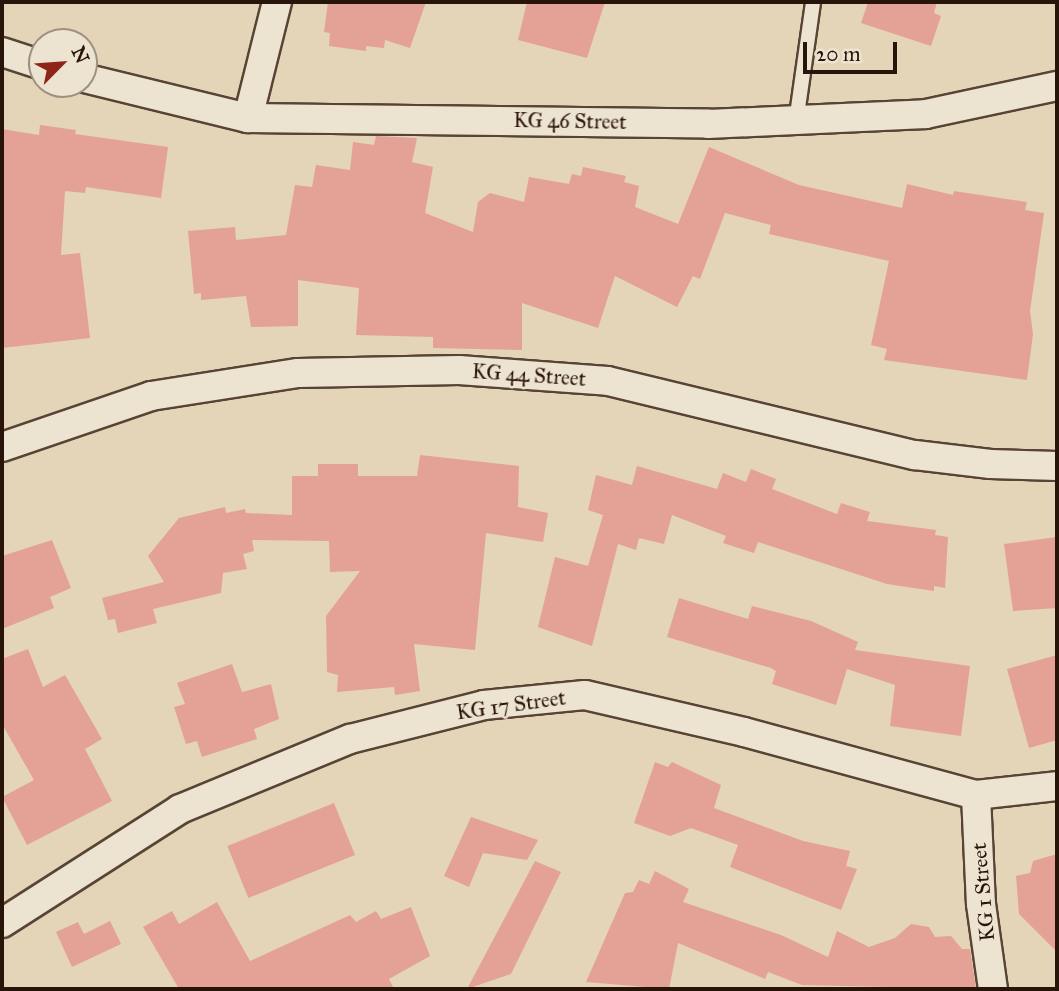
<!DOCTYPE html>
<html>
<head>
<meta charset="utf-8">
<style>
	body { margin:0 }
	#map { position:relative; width:1059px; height:991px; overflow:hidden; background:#e4d4b8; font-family:"IM FELL Great Primer",serif }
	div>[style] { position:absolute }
	.building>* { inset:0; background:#e3a295; transform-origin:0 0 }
	.roads { filter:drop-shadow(2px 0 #584435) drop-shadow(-2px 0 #584435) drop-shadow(0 2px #584435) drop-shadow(0 -2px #584435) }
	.service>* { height:14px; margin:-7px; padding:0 7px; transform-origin:7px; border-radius:7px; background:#ede3d1 }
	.minor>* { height:28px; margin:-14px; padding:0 14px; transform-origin:14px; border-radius:14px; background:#ede3d1 }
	span { translate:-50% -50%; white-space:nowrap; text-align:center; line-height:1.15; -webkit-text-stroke:5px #ede3d1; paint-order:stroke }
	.street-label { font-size:21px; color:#291409 }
	.frame { position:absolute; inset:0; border:4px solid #291409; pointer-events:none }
	.north { position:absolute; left:28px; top:28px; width:70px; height:70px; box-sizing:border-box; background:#ede3d1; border:2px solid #9f9081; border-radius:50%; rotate:65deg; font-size:19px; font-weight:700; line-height:28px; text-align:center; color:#291409 }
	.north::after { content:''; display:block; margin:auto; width:24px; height:32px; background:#8f2418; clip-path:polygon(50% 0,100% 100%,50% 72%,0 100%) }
	.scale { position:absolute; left:803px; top:42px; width:94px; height:32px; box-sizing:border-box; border:4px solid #291409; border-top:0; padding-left:9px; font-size:21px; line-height:24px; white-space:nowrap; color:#291409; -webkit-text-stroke:5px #ede3d1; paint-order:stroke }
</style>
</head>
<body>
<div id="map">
	<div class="building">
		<div style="clip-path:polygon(328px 2px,426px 2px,410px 48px,385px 40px,384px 48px,366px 46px,366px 51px,329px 46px,330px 33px,324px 32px)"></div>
		<div style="clip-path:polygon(527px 2px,605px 2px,587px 58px,518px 40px)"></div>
		<div style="clip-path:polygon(868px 2px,937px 2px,934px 13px,941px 16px,931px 46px,861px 23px)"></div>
		<div style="clip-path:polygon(40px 125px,76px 130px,75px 134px,168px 147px,161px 198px,86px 187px,85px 193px,65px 191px,61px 255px,80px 253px,90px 338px,2px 348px,2px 129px,39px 135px)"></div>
		<div style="clip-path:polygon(376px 136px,417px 138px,412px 162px,433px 167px,425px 213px,473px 232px,478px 202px,490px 193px,524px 202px,529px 177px,569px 184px,572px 174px,581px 176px,583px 167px,626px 176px,624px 182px,639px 186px,635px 207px,678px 224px,709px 147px,799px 185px,902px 208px,907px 184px,953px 195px,954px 191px,1027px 202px,1025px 210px,1044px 213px,1030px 311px,1033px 334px,1027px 380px,884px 360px,887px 349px,871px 345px,889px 261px,769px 234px,771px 225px,725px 213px,700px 279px,693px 276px,677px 307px,615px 276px,598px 328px,522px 303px,522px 350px,433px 348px,433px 337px,356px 335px,359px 288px,298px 280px,298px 326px,251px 327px,246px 296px,201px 300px,201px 293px,194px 294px,188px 231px,235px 227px,236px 240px,286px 235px,295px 185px,312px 187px,316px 165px,350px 170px,353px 142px,374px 145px)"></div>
		<div style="clip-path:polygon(420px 455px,519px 466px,518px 507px,548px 513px,543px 542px,486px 533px,475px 650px,414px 644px,420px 691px,395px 695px,394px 687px,337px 692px,338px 675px,327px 672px,326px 616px,360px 571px,330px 572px,329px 541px,252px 540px,254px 551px,243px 554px,247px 569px,223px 573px,221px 593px,153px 609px,157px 623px,118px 633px,115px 619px,108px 620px,102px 598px,164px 582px,148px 556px,179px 518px,225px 507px,226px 513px,245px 509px,246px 513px,292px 515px,292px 476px,318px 476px,318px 464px,358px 464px,358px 476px,417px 476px)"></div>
		<div style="clip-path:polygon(637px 466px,717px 489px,723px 473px,746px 482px,751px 469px,776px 479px,772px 489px,837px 514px,841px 503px,870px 512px,867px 521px,936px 530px,935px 535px,948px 537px,945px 588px,934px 586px,934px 591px,887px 584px,758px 542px,754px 553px,723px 543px,726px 536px,672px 515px,664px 544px,639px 538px,636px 550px,618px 544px,592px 646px,538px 627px,555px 557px,588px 566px,603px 515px,588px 510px,596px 475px,632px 485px)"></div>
		<div style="clip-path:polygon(1057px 537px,1057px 608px,1013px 611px,1004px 544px)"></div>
		<div style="clip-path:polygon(52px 540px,71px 588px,50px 597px,54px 608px,2px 629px,2px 556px)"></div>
		<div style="clip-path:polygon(679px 598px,748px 619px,752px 606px,811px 621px,858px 642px,855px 650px,970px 666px,961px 736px,890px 726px,895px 685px,847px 669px,836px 705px,772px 684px,776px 671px,771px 668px,667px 637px)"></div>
		<div style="clip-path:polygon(28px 649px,43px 687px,65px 675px,102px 739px,85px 749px,112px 801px,27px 845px,2px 797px,34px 780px,2px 724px,2px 659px)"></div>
		<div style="clip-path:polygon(1057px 655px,1057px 740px,1029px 748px,1007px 669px)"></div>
		<div style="clip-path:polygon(232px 664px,242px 692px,271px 684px,279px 719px,254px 729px,257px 739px,202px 757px,197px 741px,186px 744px,174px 707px,185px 704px,177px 683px)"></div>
		<div style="clip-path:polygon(655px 762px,668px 767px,672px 762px,721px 785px,714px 808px,803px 841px,850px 851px,846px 866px,857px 869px,841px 910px,730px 867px,738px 845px,691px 828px,670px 836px,634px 823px)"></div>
		<div style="left:334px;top:803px;width:56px;height:115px;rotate:68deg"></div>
		<div style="clip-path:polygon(471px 817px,538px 840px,527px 860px,483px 853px,469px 887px,444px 876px)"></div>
		<div style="clip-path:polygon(1057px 854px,1057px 952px,1019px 914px,1016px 876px,1030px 873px,1033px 861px)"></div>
		<div style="clip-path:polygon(535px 861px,561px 872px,511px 974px,467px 989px)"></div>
		<div style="clip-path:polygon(655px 871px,689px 889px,683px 902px,781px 935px,828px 957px,837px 931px,869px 947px,895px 938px,911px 924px,929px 927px,935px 937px,951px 936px,962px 949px,970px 949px,976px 989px,802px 985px,768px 972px,765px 979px,678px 943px,669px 989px,586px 982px,625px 893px,633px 892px,639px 880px,649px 884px)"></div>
		<div style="clip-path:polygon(217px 902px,250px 961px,350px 915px,356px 922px,376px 911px,381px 919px,411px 907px,430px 956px,389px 979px,394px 989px,179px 989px,143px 927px,172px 911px,179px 924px)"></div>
		<div style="clip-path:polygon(110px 921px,121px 944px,72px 967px,56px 932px,78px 922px,84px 934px)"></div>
	</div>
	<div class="roads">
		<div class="service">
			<div style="left:796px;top:122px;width:121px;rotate:-81.9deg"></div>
		</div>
		<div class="minor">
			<div style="left:2px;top:52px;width:42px;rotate:18deg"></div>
			<div style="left:84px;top:78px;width:169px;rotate:13.7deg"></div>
			<div style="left:248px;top:118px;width:460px;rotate:0.7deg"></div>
			<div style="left:708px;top:124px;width:218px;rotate:-2.6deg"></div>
			<div style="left:926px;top:114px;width:134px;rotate:-12.1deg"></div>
			<div style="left:248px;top:118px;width:120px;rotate:-76deg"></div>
			<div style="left:2px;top:447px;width:157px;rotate:-18.9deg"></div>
			<div style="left:151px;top:396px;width:149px;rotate:-8.9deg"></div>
			<div style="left:298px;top:373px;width:161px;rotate:-1.1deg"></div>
			<div style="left:459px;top:370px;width:149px;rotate:4.2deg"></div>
			<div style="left:608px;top:381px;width:316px;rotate:13.6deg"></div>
			<div style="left:915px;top:455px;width:76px;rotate:6.8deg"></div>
			<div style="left:990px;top:464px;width:67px;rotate:1.7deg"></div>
			<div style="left:976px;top:795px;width:109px;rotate:87.4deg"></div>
			<div style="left:981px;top:904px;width:86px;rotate:82deg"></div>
			<div style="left:2px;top:923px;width:211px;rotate:-32.6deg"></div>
			<div style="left:180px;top:809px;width:184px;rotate:-22.4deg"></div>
			<div style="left:350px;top:739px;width:138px;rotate:-14.2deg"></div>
			<div style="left:484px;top:705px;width:101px;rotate:-5.7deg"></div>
			<div style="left:585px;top:695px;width:163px;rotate:13.1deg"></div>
			<div style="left:744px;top:732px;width:240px;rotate:15.2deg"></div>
			<div style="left:976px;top:795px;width:81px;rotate:-6.3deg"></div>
		</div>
	</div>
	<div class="street-label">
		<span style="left:570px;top:121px;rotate:1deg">KG 46 Street</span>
		<span style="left:529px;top:375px;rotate:4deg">KG 44 Street</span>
		<span style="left:511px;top:705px;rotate:-8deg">KG 17 Street</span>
		<span style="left:983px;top:892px;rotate:-95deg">KG 1 Street</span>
	</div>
	<div class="frame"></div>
	<div class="north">N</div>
	<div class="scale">20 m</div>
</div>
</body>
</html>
